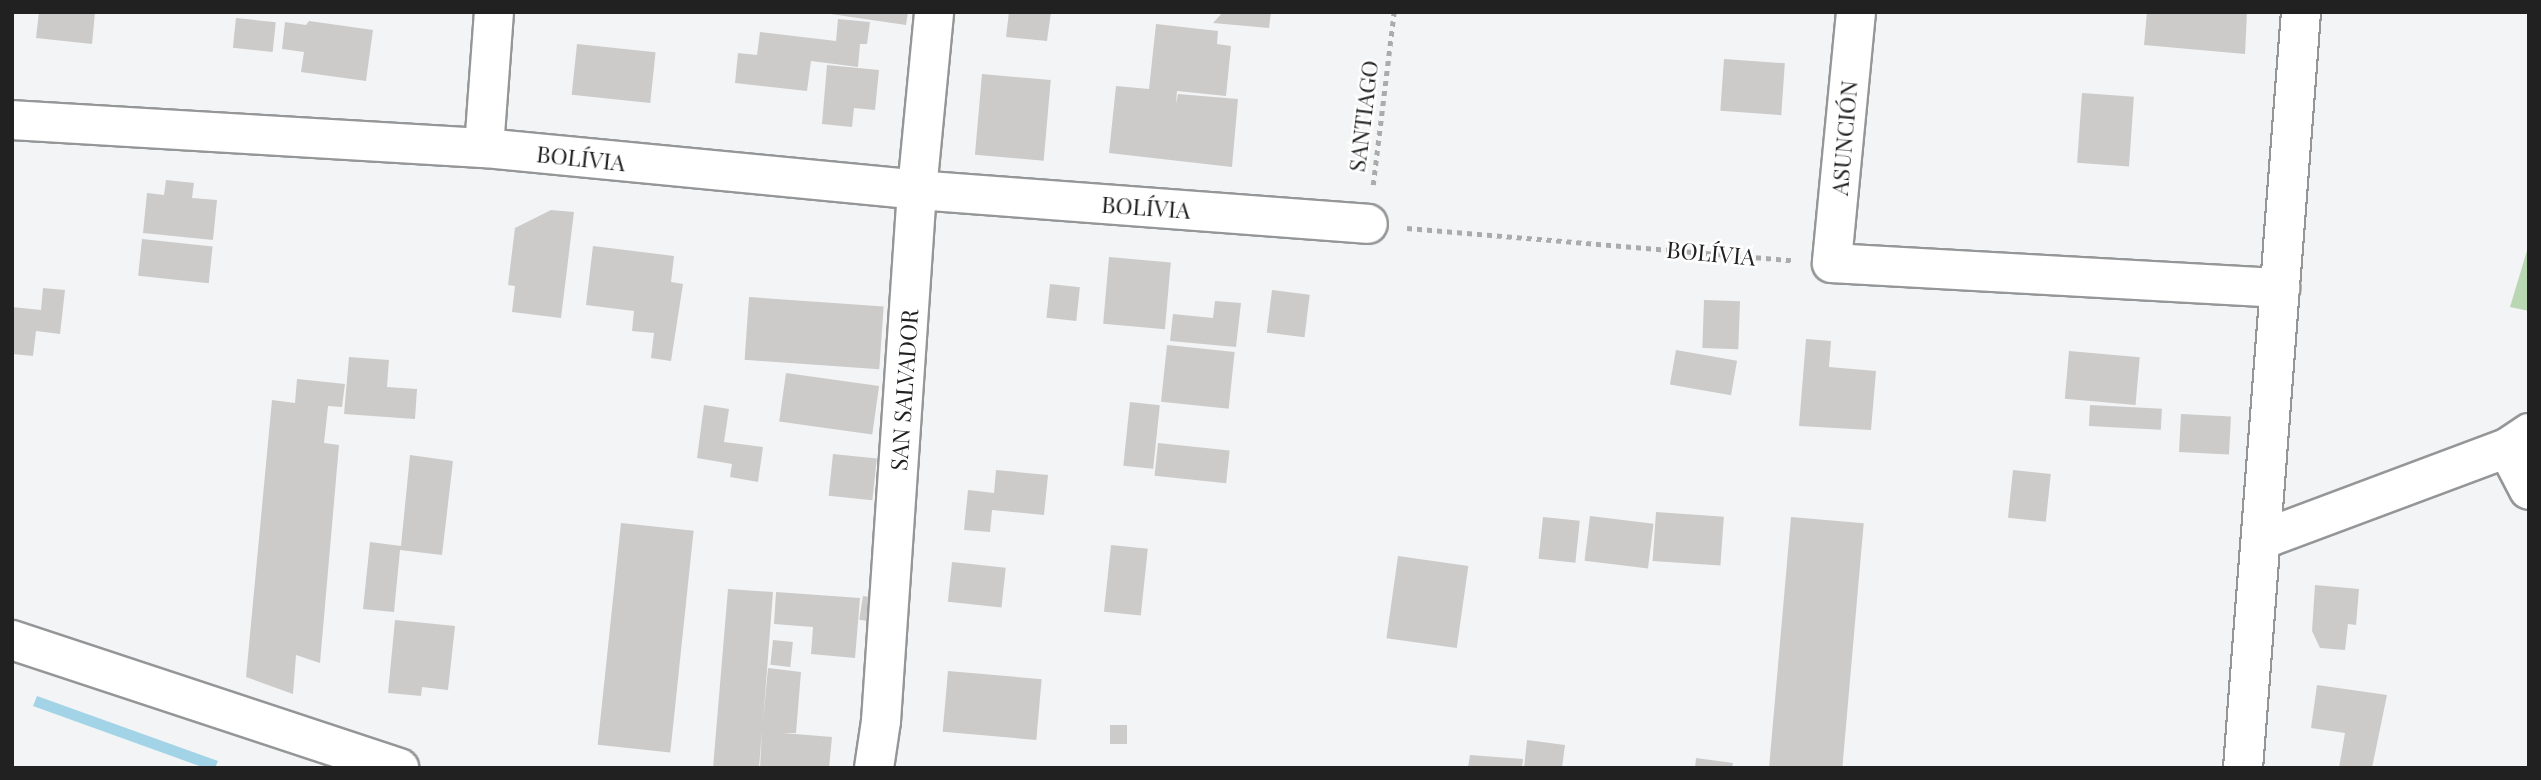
<!DOCTYPE html>
<html>
<head>
<meta charset="utf-8">
<style>
	body { margin:0 }
	#map { position:relative; width:2541px; height:780px; overflow:hidden; background:#f3f4f5; font-family:"Playfair Display",serif }
	div>[style] { position:absolute }
	.green>* { inset:0; background:#bad7b3 }
	.water>* { inset:0; background:#a2d3e7 }
	.building>* { inset:0; background:#cccbca; transform-origin:0 0 }
	.path>* { height:4.5px; margin-top:-2.25px; transform-origin:0; background:repeating-linear-gradient(90deg,#ababac 0 5px,transparent 0 10px) }
	.roads { filter:drop-shadow(2px 0 #959697) drop-shadow(-2px 0 #959697) drop-shadow(0 2px #959697) drop-shadow(0 -2px #959697) }
	.minor>* { height:38px; margin:-19px; padding:0 19px; transform-origin:19px; border-radius:19px; background:#fff }
	.major>* { height:38px; margin:-19px; padding:0 19px; transform-origin:19px; border-radius:19px; background:#fff }
	span { translate:-50% -50%; white-space:nowrap; text-align:center; line-height:1.15; -webkit-text-stroke:5px #fff; paint-order:stroke }
	.street-label { font-size:23px; color:#212122 }
	.frame { position:absolute; inset:0; border:14px solid #212122; pointer-events:none }
</style>
</head>
<body>
<div id="map">
	<div class="green">
		<div style="clip-path:polygon(2529px 244px,2529px 311px,2510px 307px)"></div>
	</div>
	<div class="water">
		<div style="clip-path:polygon(37px 696px,218px 761px,215px 768px,205px 768px,33px 706px)"></div>
	</div>
	<div class="building">
		<div style="clip-path:polygon(39px 12px,95px 12px,92px 44px,36px 38px)"></div>
		<div style="clip-path:polygon(817px 12px,908px 12px,906px 25px)"></div>
		<div style="clip-path:polygon(1009px 12px,1051px 12px,1047px 41px,1006px 37px)"></div>
		<div style="clip-path:polygon(1223px 12px,1271px 12px,1269px 28px,1213px 23px)"></div>
		<div style="clip-path:polygon(2147px 12px,2247px 12px,2245px 54px,2144px 45px)"></div>
		<div style="left:236px;top:18px;width:40px;height:30px;rotate:6deg"></div>
		<div style="clip-path:polygon(838px 19px,870px 22px,867px 44px,860px 44px,858px 67px,811px 61px,807px 91px,735px 83px,738px 53px,757px 55px,760px 32px,836px 41px)"></div>
		<div style="clip-path:polygon(309px 21px,373px 30px,366px 81px,301px 72px,304px 52px,282px 49px,285px 22px,306px 25px)"></div>
		<div style="clip-path:polygon(1156px 24px,1218px 31px,1217px 44px,1231px 46px,1226px 96px,1177px 91px,1176px 104px,1178px 94px,1238px 99px,1232px 167px,1109px 153px,1116px 86px,1149px 89px)"></div>
		<div style="left:577px;top:44px;width:79px;height:51px;rotate:6deg"></div>
		<div style="left:1724px;top:59px;width:61px;height:52px;rotate:4deg"></div>
		<div style="clip-path:polygon(827px 65px,879px 70px,875px 110px,854px 108px,852px 127px,822px 124px)"></div>
		<div style="left:982px;top:74px;width:69px;height:81px;rotate:5deg"></div>
		<div style="left:2082px;top:93px;width:52px;height:70px;rotate:4deg"></div>
		<div style="clip-path:polygon(166px 180px,194px 183px,192px 198px,217px 200px,213px 240px,143px 233px,147px 193px,164px 195px)"></div>
		<div style="clip-path:polygon(551px 210px,574px 212px,561px 318px,512px 312px,515px 286px,508px 285px,515px 228px)"></div>
		<div style="left:142px;top:239px;width:71px;height:37px;rotate:6deg"></div>
		<div style="clip-path:polygon(593px 246px,674px 256px,671px 282px,683px 284px,671px 361px,651px 358px,654px 333px,632px 331px,634px 311px,586px 305px)"></div>
		<div style="left:1109px;top:257px;width:62px;height:67px;rotate:5deg"></div>
		<div style="left:1050px;top:284px;width:30px;height:34px;rotate:6deg"></div>
		<div style="clip-path:polygon(43px 288px,65px 290px,60px 334px,36px 331px,33px 356px,12px 354px,12px 307px,41px 310px)"></div>
		<div style="left:1272px;top:290px;width:38px;height:43px;rotate:7deg"></div>
		<div style="left:749px;top:297px;width:135px;height:63px;rotate:4deg"></div>
		<div style="left:1704px;top:300px;width:36px;height:48px;rotate:2deg"></div>
		<div style="clip-path:polygon(1215px 301px,1241px 303px,1236px 347px,1170px 341px,1173px 314px,1213px 318px)"></div>
		<div style="clip-path:polygon(1806px 339px,1831px 341px,1829px 367px,1876px 371px,1871px 430px,1799px 426px)"></div>
		<div style="left:1167px;top:345px;width:68px;height:57px;rotate:6deg"></div>
		<div style="left:1676px;top:350px;width:62px;height:35px;rotate:10deg"></div>
		<div style="left:2069px;top:351px;width:71px;height:48px;rotate:5deg"></div>
		<div style="clip-path:polygon(349px 357px,389px 360px,387px 387px,417px 389px,415px 419px,344px 414px)"></div>
		<div style="left:786px;top:373px;width:94px;height:49px;rotate:8deg"></div>
		<div style="clip-path:polygon(297px 379px,345px 384px,342px 407px,328px 406px,324px 443px,339px 445px,320px 663px,296px 655px,293px 694px,246px 677px,272px 400px,295px 403px)"></div>
		<div style="left:1130px;top:402px;width:30px;height:64px;rotate:6deg"></div>
		<div style="clip-path:polygon(704px 405px,729px 409px,724px 442px,763px 447px,758px 482px,730px 477px,732px 464px,697px 458px)"></div>
		<div style="left:2090px;top:405px;width:72px;height:21px;rotate:3deg"></div>
		<div style="left:2181px;top:414px;width:50px;height:38px;rotate:3deg"></div>
		<div style="left:1158px;top:443px;width:72px;height:33px;rotate:6deg"></div>
		<div style="left:833px;top:454px;width:44px;height:42px;rotate:6deg"></div>
		<div style="clip-path:polygon(410px 455px,453px 461px,442px 555px,400px 550px,394px 612px,363px 609px,370px 542px,401px 546px)"></div>
		<div style="clip-path:polygon(996px 470px,1048px 475px,1044px 515px,992px 510px,990px 532px,964px 530px,968px 490px,994px 493px)"></div>
		<div style="left:2013px;top:470px;width:38px;height:48px;rotate:6deg"></div>
		<div style="left:1656px;top:512px;width:68px;height:49px;rotate:4deg"></div>
		<div style="left:1590px;top:516px;width:64px;height:45px;rotate:7deg"></div>
		<div style="left:1543px;top:517px;width:37px;height:42px;rotate:6deg"></div>
		<div style="left:1791px;top:517px;width:73px;height:252px;rotate:5deg"></div>
		<div style="left:621px;top:523px;width:73px;height:223px;rotate:6deg"></div>
		<div style="left:1111px;top:545px;width:37px;height:67px;rotate:6deg"></div>
		<div style="left:1398px;top:556px;width:71px;height:83px;rotate:8deg"></div>
		<div style="left:952px;top:562px;width:54px;height:40px;rotate:6deg"></div>
		<div style="clip-path:polygon(2315px 585px,2359px 589px,2356px 625px,2348px 624px,2345px 650px,2320px 648px,2312px 631px)"></div>
		<div style="clip-path:polygon(728px 589px,773px 592px,763px 722px,768px 668px,801px 672px,796px 733px,783px 733px,832px 737px,829px 768px,760px 768px,762px 730px,759px 768px,713px 768px)"></div>
		<div style="clip-path:polygon(776px 592px,860px 598px,855px 658px,811px 654px,813px 627px,774px 624px)"></div>
		<div style="left:863px;top:596px;width:20px;height:24px;rotate:9deg"></div>
		<div style="clip-path:polygon(395px 620px,455px 626px,448px 690px,422px 687px,421px 696px,388px 693px)"></div>
		<div style="left:773px;top:640px;width:20px;height:25px;rotate:6deg"></div>
		<div style="left:948px;top:671px;width:94px;height:61px;rotate:5deg"></div>
		<div style="clip-path:polygon(2317px 685px,2387px 695px,2372px 768px,2339px 768px,2345px 733px,2311px 728px)"></div>
		<div style="left:1110px;top:725px;width:17px;height:19px"></div>
		<div style="clip-path:polygon(1527px 740px,1565px 745px,1562px 768px,1524px 768px)"></div>
		<div style="clip-path:polygon(1470px 755px,1523px 759px,1522px 768px,1468px 768px)"></div>
		<div style="clip-path:polygon(1696px 758px,1733px 763px,1732px 768px,1695px 768px)"></div>
	</div>
	<div class="path">
		<div style="left:1373px;top:185px;width:174px;rotate:-83.1deg"></div>
		<div style="left:1407px;top:228px;width:386px;rotate:4.8deg"></div>
	</div>
	<div class="roads">
		<div class="minor">
			<div style="left:1856px;top:12px;width:252px;rotate:95.5deg"></div>
			<div style="left:1832px;top:263px;width:449px;rotate:3.2deg"></div>
			<div style="left:12px;top:120px;width:473px;rotate:3.4deg"></div>
			<div style="left:484px;top:148px;width:435px;rotate:5.5deg"></div>
			<div style="left:917px;top:190px;width:452px;rotate:4.3deg"></div>
			<div style="left:484px;top:148px;width:136px;rotate:-85.8deg"></div>
			<div style="left:2507px;top:448px;width:47px;rotate:62.4deg"></div>
			<div style="left:2261px;top:540px;width:263px;rotate:-20.5deg"></div>
			<div style="left:2507px;top:448px;width:27px;rotate:-34deg"></div>
			<div style="left:874px;top:768px;width:48px;rotate:-81.5deg"></div>
			<div style="left:881px;top:721px;width:532px;rotate:-86.12deg"></div>
			<div style="left:917px;top:190px;width:179px;rotate:-84.5deg"></div>
			<div style="left:2243px;top:768px;width:758px;rotate:-85.61deg"></div>
		</div>
		<div class="major">
			<div style="left:12px;top:640px;width:408px;rotate:18.3deg"></div>
		</div>
	</div>
	<div class="street-label">
		<span style="left:1363px;top:116px;rotate:-83deg">SANTIAGO</span>
		<span style="left:1844px;top:138px;rotate:-85deg">ASUNCIÓN</span>
		<span style="left:581px;top:158px;rotate:6deg">BOLÍVIA</span>
		<span style="left:1146px;top:207px;rotate:4deg">BOLÍVIA</span>
		<span style="left:1711px;top:253px;rotate:5deg">BOLÍVIA</span>
		<span style="left:904px;top:390px;rotate:-86deg">SAN SALVADOR</span>
	</div>
	<div class="frame"></div>
</div>
</body>
</html>
